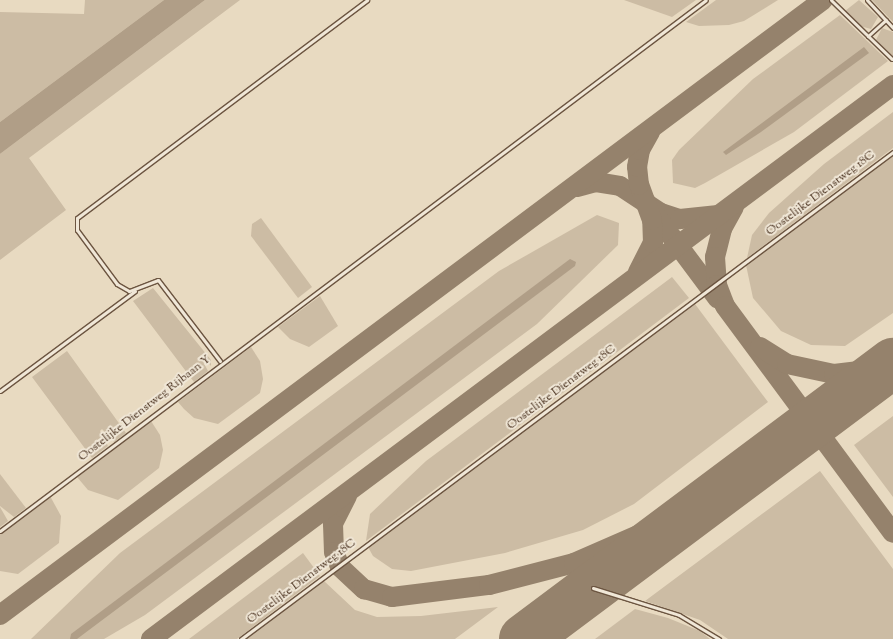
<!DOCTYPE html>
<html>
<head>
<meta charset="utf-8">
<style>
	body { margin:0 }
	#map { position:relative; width:893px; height:639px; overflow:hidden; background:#e8dac1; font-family:"Sorts Mill Goudy",serif }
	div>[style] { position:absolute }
	.green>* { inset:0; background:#ccbca4 }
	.water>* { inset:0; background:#b09e87 }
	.taxiway>* { height:20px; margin:-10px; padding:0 10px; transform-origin:10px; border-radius:10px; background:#95826c }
	.runway>* { height:50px; margin:-25px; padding:0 25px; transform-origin:25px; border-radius:25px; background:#95826c }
	.roads { filter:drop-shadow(1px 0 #6c5541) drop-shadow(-1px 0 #6c5541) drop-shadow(0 1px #6c5541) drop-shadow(0 -1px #6c5541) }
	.lane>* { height:3px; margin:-1.5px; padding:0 1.5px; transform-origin:1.5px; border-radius:1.5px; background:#f0e7d7 }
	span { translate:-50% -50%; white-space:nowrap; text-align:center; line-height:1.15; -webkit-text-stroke:4px #f0e7d7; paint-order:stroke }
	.street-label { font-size:12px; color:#422916 }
</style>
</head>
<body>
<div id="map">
	<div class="green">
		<div style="clip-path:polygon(85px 0,164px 0,0 122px,0 12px,84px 14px)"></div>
		<div style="clip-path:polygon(205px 0,240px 0,29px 158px,66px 210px,0 260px,0 154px)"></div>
		<div style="clip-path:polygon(624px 0,696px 0,672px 17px)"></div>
		<div style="clip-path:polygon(716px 0,778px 0,744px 21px,729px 25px,699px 26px,686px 22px)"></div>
		<div style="clip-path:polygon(859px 0,878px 17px,871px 29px,860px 26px,845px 11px)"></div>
		<div style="clip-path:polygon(872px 0,893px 0,893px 22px)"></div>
		<div style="clip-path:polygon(840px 15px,888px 61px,794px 132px,705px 183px,695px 188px,673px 183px,672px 160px,679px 150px,753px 79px)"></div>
		<div style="clip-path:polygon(882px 28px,893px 32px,893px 56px,876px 40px)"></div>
		<div style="clip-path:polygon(893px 112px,893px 148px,747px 258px,752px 235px,769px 213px,824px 164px)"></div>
		<div style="clip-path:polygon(893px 156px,893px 313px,845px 346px,811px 345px,781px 331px,753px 298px,746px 265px)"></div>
		<div style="clip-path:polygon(597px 215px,619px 223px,618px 245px,537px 324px,145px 615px,104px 639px,31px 639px,120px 553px,499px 271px)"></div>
		<div style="clip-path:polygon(261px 218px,312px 287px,298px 298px,251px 236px,252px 224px)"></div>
		<div style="clip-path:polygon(672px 277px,689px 298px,366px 541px,370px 514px,426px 461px)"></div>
		<div style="clip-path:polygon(153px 288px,211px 360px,211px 366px,202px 355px,200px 356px,208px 371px,194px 382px,133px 301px)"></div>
		<div style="clip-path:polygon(320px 296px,338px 326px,309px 347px,290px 339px,278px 327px)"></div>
		<div style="clip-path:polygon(695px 304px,768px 402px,634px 504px,583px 530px,505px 553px,411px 571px,392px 569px,373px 556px,368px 547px)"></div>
		<div style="clip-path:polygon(251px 347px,260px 361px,263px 379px,260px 393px,218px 424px,194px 418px,184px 409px,178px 402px)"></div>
		<div style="clip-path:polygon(67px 351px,126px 433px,114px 442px,102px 429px,100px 431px,108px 446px,92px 458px,32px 377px)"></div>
		<div style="clip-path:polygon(893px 416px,893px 497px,854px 445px)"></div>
		<div style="clip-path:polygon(151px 421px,160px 435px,163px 450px,159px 468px,118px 500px,88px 490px,77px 477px)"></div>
		<div style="clip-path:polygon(820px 471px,893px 569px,893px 639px,728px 639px,700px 620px,645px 601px)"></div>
		<div style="clip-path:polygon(0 474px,26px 508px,14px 517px,0 506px)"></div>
		<div style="clip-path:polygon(50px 496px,61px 516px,59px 543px,18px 574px,0 571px,0 534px)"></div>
		<div style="clip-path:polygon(0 507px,8px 521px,0 527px)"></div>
		<div style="clip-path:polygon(303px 553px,320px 576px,237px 639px,189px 639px)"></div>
		<div style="clip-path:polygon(324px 581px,355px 610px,377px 617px,421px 616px,498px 607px,455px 639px,246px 639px)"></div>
		<div style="clip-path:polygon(635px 609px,668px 618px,700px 631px,710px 639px,595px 639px)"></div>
	</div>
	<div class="water">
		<div style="clip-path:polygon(164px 0,205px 0,0 154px,0 122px)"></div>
		<div style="clip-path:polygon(864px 47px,869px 53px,761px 132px,726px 155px,723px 152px)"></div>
		<div style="clip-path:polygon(570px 259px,576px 262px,575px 266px,77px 639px,70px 639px,71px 634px)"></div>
	</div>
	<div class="taxiway">
		<div style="left:577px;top:187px;width:20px;rotate:-15deg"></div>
		<div style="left:596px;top:182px;width:24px;rotate:9deg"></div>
		<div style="left:620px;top:186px;width:49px;rotate:33.4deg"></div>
		<div style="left:661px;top:213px;width:20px;rotate:18deg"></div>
		<div style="left:680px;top:219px;width:36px;rotate:-6deg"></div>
		<div style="left:645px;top:201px;width:122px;rotate:53.3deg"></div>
		<div style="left:734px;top:207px;width:25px;rotate:119deg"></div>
		<div style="left:722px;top:229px;width:29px;rotate:104deg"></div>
		<div style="left:715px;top:257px;width:28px;rotate:86deg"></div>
		<div style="left:717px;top:285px;width:22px;rotate:69deg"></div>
		<div style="left:725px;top:306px;width:282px;rotate:53.5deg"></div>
		<div style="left:638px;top:272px;width:33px;rotate:-63deg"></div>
		<div style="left:653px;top:243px;width:23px;rotate:-92deg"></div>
		<div style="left:652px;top:220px;width:37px;rotate:-110deg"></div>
		<div style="left:639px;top:185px;width:18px;rotate:-96deg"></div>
		<div style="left:637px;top:167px;width:17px;rotate:-80deg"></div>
		<div style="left:640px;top:150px;width:21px;rotate:-61deg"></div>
		<div style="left:760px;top:347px;width:32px;rotate:32deg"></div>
		<div style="left:787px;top:364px;width:48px;rotate:12deg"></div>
		<div style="left:834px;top:374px;width:38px;rotate:-7deg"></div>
		<div style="left:872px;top:369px;width:23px;rotate:-23deg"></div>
		<div style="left:347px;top:496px;width:31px;rotate:117deg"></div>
		<div style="left:333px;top:524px;width:28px;rotate:88deg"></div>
		<div style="left:334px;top:552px;width:16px;rotate:68deg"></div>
		<div style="left:340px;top:567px;width:33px;rotate:43deg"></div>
		<div style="left:364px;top:589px;width:29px;rotate:16deg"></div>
		<div style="left:392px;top:597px;width:98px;rotate:-7.1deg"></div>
		<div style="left:489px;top:585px;width:88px;rotate:-14.5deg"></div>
		<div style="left:574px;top:563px;width:112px;rotate:-23.6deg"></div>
		<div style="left:677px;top:518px;width:80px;rotate:-32.7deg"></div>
		<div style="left:0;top:615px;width:1027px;rotate:-36.77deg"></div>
		<div style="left:151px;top:639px;width:926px;rotate:-36.75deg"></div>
	</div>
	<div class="runway">
		<div style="left:524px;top:639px;width:461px;rotate:-36.8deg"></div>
	</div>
	<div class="roads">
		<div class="lane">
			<div style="left:831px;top:0;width:52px;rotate:44.2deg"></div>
			<div style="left:868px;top:36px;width:24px;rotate:-42deg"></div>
			<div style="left:867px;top:0;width:38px;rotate:47deg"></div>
			<div style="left:868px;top:36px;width:33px;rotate:44deg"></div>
			<div style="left:220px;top:361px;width:102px;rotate:-127.4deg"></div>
			<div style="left:158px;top:280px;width:31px;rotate:159deg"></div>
			<div style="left:129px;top:291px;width:14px;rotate:-150deg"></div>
			<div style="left:117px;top:284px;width:67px;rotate:-126.5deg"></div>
			<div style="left:77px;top:230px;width:12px;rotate:-90deg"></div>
			<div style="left:77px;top:218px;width:363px;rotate:-36.9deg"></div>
			<div style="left:0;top:391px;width:168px;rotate:-36.5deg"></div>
			<div style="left:0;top:531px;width:883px;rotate:-36.95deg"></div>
			<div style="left:593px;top:588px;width:90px;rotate:17.4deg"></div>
			<div style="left:679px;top:615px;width:47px;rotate:31deg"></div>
			<div style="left:241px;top:639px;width:814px;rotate:-36.76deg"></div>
		</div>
	</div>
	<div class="street-label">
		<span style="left:821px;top:194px;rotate:-37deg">Oostelijke Dienstweg 18C</span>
		<span style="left:562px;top:388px;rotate:-37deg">Oostelijke Dienstweg 18C</span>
		<span style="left:145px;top:409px;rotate:-38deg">Oostelijke Dienstweg Rijbaan Y</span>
		<span style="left:302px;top:582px;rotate:-37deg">Oostelijke Dienstweg 18C</span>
	</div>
</div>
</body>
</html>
